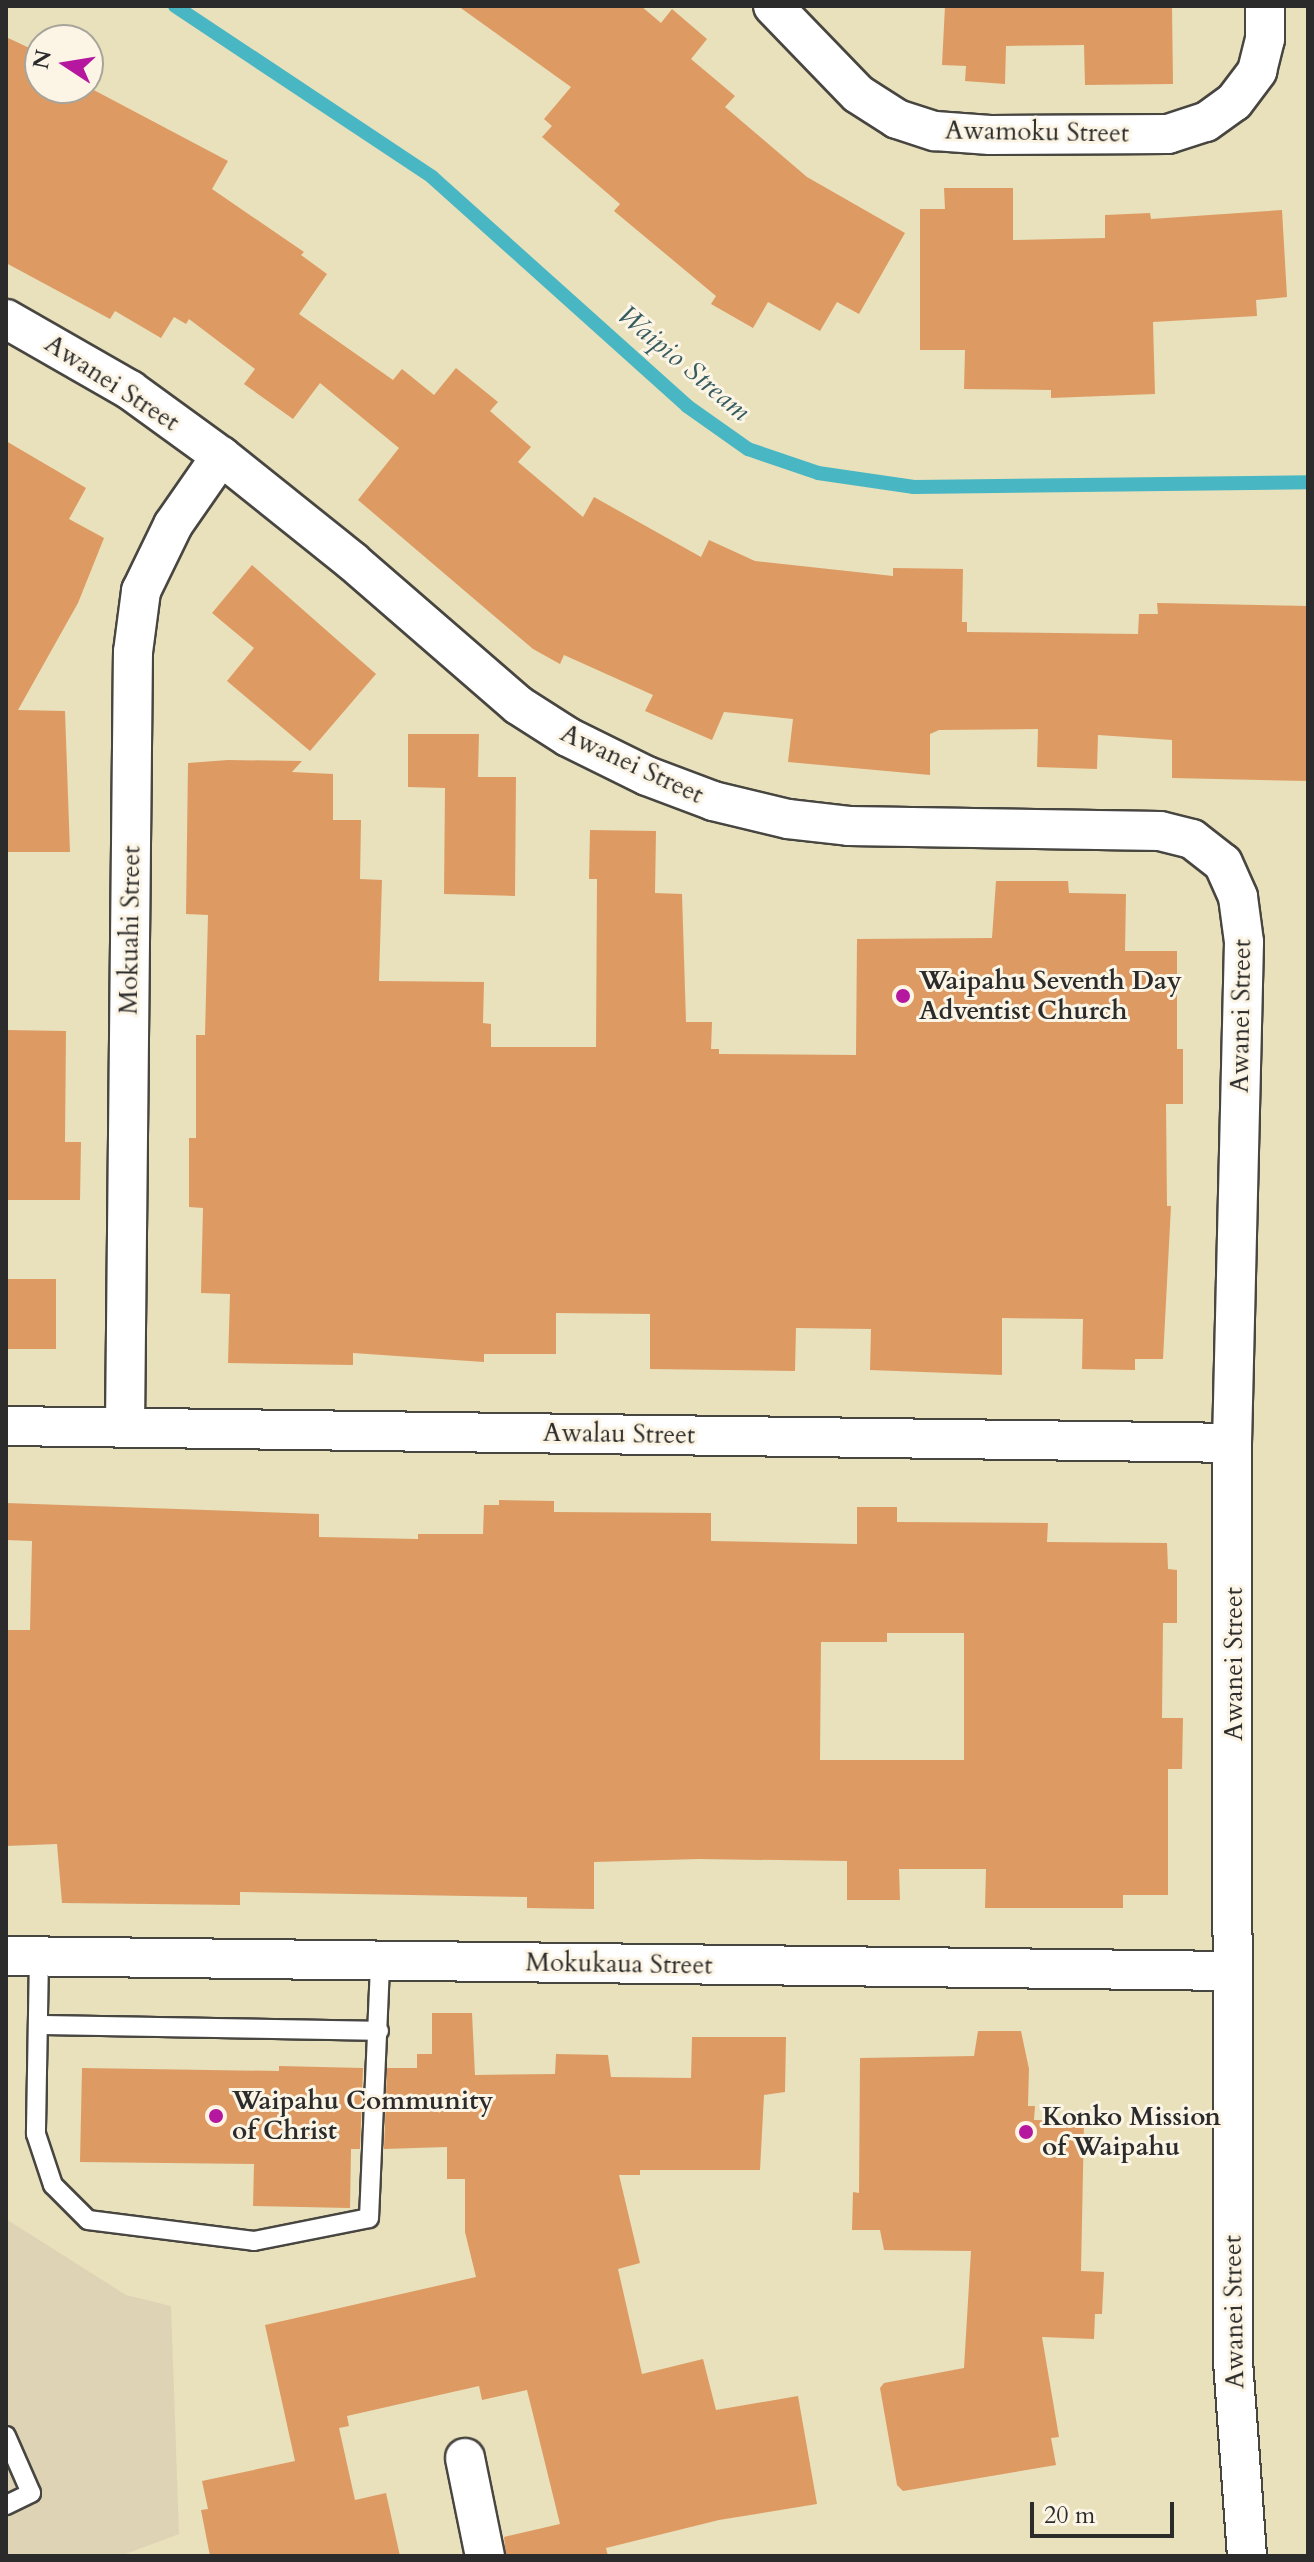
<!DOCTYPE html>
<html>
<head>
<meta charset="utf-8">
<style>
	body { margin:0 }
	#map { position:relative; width:1314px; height:2562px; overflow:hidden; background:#e9e0bc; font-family:Cardo,serif }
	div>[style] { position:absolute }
	.built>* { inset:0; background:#ded3b4 }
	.stream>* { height:14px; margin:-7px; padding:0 7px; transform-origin:7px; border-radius:7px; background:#49b7c3 }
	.building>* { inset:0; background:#dd9b63; transform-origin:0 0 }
	.roads { filter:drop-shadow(2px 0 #484641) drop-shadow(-2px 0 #484641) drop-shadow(0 2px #484641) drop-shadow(0 -2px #484641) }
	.service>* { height:18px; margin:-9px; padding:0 9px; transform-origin:9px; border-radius:9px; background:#fff }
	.minor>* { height:38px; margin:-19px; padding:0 19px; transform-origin:19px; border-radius:19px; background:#fff }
	.dots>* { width:22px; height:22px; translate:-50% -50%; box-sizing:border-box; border:4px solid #fcf5e5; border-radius:50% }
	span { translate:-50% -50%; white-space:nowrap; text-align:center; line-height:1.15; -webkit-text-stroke:6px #fcf5e5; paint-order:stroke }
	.street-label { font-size:26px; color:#2b2b2b }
	.poi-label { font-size:26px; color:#2b2b2b; font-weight:700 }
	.left { translate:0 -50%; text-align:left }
	.water-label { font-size:28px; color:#365c60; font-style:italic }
	.frame { position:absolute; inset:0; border:8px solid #2b2b2b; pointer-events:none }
	.north { position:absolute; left:24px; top:24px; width:80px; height:80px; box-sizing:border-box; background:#fcf5e5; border:2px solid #a8a49b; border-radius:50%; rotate:282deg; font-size:22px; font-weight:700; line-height:32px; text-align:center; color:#2b2b2b }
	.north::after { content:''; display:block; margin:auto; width:28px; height:36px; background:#b5179e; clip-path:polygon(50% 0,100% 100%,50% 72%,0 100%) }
	.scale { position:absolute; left:1030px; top:2502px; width:144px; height:36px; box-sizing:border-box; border:4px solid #2b2b2b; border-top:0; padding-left:10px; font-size:24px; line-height:28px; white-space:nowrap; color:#2b2b2b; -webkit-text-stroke:6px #fcf5e5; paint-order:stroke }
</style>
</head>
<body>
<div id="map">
	<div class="built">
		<div style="clip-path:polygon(6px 2219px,126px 2295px,171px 2306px,179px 2534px,120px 2556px,6px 2556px)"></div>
	</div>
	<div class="stream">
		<div style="left:175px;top:6px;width:309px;rotate:33.6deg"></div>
		<div style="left:432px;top:177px;width:343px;rotate:41.9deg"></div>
		<div style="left:687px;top:406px;width:75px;rotate:35.2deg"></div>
		<div style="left:748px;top:449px;width:74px;rotate:18.9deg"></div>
		<div style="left:818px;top:473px;width:97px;rotate:8.3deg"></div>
		<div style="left:914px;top:487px;width:394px;rotate:-0.7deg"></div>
	</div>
	<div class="building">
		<div style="clip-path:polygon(458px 6px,641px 6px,661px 23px,672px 9px,707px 39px,691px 59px,735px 96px,725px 107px,807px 177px,905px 233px,859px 314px,837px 302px,820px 331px,768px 302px,753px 328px,711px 304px,716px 296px,614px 211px,620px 204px,542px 137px,552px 126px,544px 119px,571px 87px)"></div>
		<div style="clip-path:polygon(945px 6px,1172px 6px,1173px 84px,1085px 85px,1084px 45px,1006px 46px,1005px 84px,965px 81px,966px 66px,942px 65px)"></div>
		<div style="clip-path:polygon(6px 37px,40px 53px,40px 88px,88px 88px,88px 75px,95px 78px,90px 88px,228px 161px,212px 189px,304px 252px,301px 255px,327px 274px,299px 314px,393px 380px,402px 369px,434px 395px,456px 368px,498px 402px,490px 411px,531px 447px,518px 462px,583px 517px,594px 497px,701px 557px,709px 540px,755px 561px,893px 576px,893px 568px,963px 569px,962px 622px,967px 622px,967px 632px,1138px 634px,1139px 614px,1158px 614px,1157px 603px,1308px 606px,1308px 781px,1172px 778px,1172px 740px,1098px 735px,1097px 769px,1037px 767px,1038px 729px,939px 730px,930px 734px,930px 775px,788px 762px,793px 719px,724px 712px,712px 740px,645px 711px,653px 695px,564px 655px,560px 664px,533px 649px,358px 500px,399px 448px,320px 383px,293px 419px,244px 384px,255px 369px,189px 319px,186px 324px,174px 317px,161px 338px,115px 311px,110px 319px,6px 263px)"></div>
		<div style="clip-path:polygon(944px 188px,1013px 188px,1013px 240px,1105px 238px,1105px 215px,1150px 213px,1151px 219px,1282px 210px,1287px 297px,1256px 300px,1257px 316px,1153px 322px,1155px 394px,1051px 398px,1051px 390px,964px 389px,965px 350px,920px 350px,920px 209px,945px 209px)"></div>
		<div style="clip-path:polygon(6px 441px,86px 488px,69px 519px,104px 538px,78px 603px,18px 710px,65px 711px,70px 852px,6px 852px)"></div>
		<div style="clip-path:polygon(252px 565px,376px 674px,310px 751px,227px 681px,254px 648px,212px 613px)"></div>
		<div style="clip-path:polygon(408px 734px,479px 734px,478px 777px,516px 777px,515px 896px,444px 894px,445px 788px,408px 787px)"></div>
		<div style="clip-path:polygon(228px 760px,302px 761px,292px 772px,333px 774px,333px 820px,361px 820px,360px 879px,382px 880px,379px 981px,484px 982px,483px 1023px,491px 1024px,491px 1047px,596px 1047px,597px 879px,589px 879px,590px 830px,656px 831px,655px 893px,682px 894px,686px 1022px,712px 1022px,711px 1049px,719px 1049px,719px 1054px,856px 1055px,857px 939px,992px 938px,996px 881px,1068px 881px,1069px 893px,1126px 894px,1125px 951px,1177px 951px,1177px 1049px,1183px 1049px,1183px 1104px,1166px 1104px,1167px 1206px,1171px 1206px,1163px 1359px,1135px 1359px,1135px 1370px,1082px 1369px,1083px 1319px,1002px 1318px,1002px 1375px,870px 1370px,871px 1329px,796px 1328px,795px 1371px,650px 1369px,650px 1314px,556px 1313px,556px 1354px,484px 1354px,484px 1362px,353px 1353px,353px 1365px,228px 1363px,230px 1294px,201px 1293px,203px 1208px,189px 1207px,189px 1138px,196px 1138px,196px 1035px,205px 1035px,208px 915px,186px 914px,188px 763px)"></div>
		<div style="clip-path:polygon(6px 1030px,66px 1031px,65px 1142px,81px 1142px,80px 1200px,6px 1200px)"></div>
		<div style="left:6px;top:1279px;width:50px;height:70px"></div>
		<div style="clip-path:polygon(evenodd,499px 1500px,554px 1501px,554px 1512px,711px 1513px,711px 1541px,857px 1544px,857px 1507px,897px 1507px,897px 1522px,1048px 1523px,1047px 1542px,1167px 1543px,1168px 1569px,1177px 1570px,1177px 1623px,1163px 1623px,1162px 1718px,1183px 1718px,1182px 1769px,1168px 1769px,1168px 1895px,1123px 1895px,1123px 1908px,985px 1908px,986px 1869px,899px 1869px,900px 1900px,847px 1900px,847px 1861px,699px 1859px,594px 1862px,594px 1909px,527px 1908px,527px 1897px,240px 1892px,240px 1905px,62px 1903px,57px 1844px,6px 1846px,6px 1630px,30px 1630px,32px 1541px,6px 1540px,6px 1503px,319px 1514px,319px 1537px,418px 1539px,418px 1534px,483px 1534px,484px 1505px,499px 1505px,499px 1500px,887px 1633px,964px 1633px,964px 1760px,820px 1760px,821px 1642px,887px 1642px,887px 1633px)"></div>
		<div style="clip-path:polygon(432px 2013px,472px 2013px,475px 2075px,555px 2074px,556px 2054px,608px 2055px,611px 2077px,691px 2078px,692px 2037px,786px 2037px,785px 2092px,764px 2095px,760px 2170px,640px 2170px,640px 2175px,619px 2175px,640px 2263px,618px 2269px,642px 2374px,703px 2359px,716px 2410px,798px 2396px,817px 2504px,719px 2520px,606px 2548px,608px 2556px,506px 2556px,504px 2537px,560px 2524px,527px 2390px,482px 2400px,479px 2386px,347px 2416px,349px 2426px,339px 2428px,355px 2500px,386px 2493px,400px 2556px,210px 2556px,201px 2510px,208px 2509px,202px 2481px,295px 2461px,265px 2325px,476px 2277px,465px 2232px,465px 2179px,447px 2179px,447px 2147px,384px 2149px,387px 2068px,417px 2068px,417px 2054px,432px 2054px)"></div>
		<div style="clip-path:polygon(978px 2031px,1021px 2031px,1029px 2069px,1028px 2106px,1035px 2106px,1034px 2120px,1084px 2121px,1081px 2271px,1104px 2272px,1102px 2314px,1095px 2314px,1094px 2339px,1042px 2337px,1059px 2437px,1051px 2438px,1056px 2465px,903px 2491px,897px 2485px,880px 2388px,884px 2383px,964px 2368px,971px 2251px,884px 2250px,880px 2230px,852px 2230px,853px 2192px,859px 2193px,860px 2058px,974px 2056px)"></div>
		<div style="clip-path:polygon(279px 2066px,363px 2068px,360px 2149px,351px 2149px,350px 2208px,253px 2206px,254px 2164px,80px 2162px,82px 2068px,279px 2071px)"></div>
	</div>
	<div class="roads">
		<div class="service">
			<div style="left:39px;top:1957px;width:177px;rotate:91deg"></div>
			<div style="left:36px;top:2134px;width:54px;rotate:71.6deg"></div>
			<div style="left:53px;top:2185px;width:49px;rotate:45deg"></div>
			<div style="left:88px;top:2220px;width:167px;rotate:7.2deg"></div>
			<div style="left:254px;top:2241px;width:117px;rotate:-11.3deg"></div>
			<div style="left:369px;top:2218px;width:257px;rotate:-87.5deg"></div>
			<div style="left:38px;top:2025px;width:341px;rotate:1deg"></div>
			<div style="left:6px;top:2436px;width:62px;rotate:66.3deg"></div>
			<div style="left:31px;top:2493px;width:28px;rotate:154deg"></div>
		</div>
		<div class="minor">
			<div style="left:773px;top:6px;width:122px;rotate:46deg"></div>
			<div style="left:858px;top:94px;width:46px;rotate:32.7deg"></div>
			<div style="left:897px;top:119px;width:40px;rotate:18deg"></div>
			<div style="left:935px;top:131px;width:55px;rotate:4.2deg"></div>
			<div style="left:990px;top:135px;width:178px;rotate:-0.3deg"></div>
			<div style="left:1168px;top:134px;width:40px;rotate:-18deg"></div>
			<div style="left:1206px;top:122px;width:34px;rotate:-36deg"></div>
			<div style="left:1234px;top:102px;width:39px;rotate:-53deg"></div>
			<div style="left:1257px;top:71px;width:33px;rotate:-76deg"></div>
			<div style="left:1265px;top:39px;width:33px;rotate:-90deg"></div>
			<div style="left:6px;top:319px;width:143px;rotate:29.8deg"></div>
			<div style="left:130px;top:390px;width:112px;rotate:36deg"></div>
			<div style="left:221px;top:456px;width:168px;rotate:38.7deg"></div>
			<div style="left:352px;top:561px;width:220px;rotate:40.9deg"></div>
			<div style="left:518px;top:705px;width:59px;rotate:32.6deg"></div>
			<div style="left:568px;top:737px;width:88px;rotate:26.3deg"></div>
			<div style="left:647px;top:776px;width:71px;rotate:20.7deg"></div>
			<div style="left:713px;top:801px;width:77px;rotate:13.5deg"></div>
			<div style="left:788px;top:819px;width:61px;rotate:6.5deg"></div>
			<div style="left:849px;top:826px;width:311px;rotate:0.9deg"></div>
			<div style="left:1160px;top:831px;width:33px;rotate:14deg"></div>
			<div style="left:1192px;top:839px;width:39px;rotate:38deg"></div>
			<div style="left:1223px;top:863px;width:37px;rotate:66deg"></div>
			<div style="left:1238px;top:897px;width:45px;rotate:82.4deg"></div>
			<div style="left:1244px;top:942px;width:501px;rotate:91.37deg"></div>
			<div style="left:1232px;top:1443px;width:918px;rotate:89.94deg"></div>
			<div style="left:1233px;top:2361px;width:196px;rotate:85.9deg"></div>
			<div style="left:6px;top:1426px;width:1226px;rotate:0.79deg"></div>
			<div style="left:125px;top:1427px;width:775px;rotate:-89.41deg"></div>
			<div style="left:133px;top:652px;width:62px;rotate:-82.5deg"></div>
			<div style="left:141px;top:591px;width:73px;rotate:-64.1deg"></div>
			<div style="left:173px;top:525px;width:84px;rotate:-55.2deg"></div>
			<div style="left:6px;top:1956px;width:1227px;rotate:0.7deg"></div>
			<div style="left:465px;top:2458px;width:100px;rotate:78.5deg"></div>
		</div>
	</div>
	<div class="dots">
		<div style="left:903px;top:996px;background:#b5179e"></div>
		<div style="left:216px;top:2116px;background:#b5179e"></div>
		<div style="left:1026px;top:2132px;background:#b5179e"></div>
	</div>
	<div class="street-label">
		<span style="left:1037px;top:132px;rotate:1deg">Awamoku Street</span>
		<span style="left:112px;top:383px;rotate:33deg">Awanei Street</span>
		<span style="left:632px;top:764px;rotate:25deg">Awanei Street</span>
		<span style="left:130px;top:930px;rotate:-89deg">Mokuahi Street</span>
		<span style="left:1241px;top:1016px;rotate:-89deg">Awanei Street</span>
		<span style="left:619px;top:1434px;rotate:1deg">Awalau Street</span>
		<span style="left:1234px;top:1664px;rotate:-90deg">Awanei Street</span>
		<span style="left:619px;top:1964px;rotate:1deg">Mokukaua Street</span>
		<span style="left:1234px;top:2312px;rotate:-91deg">Awanei Street</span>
	</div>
	<div class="poi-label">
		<span class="left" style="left:919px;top:996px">Waipahu Seventh Day<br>Adventist Church</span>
		<span class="left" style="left:232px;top:2116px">Waipahu Community<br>of Christ</span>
		<span class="left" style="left:1042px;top:2132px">Konko Mission<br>of Waipahu</span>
	</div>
	<div class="water-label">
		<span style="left:684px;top:363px;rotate:40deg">Waipio Stream</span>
	</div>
	<div class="frame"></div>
	<div class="north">N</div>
	<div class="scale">20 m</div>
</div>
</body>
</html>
